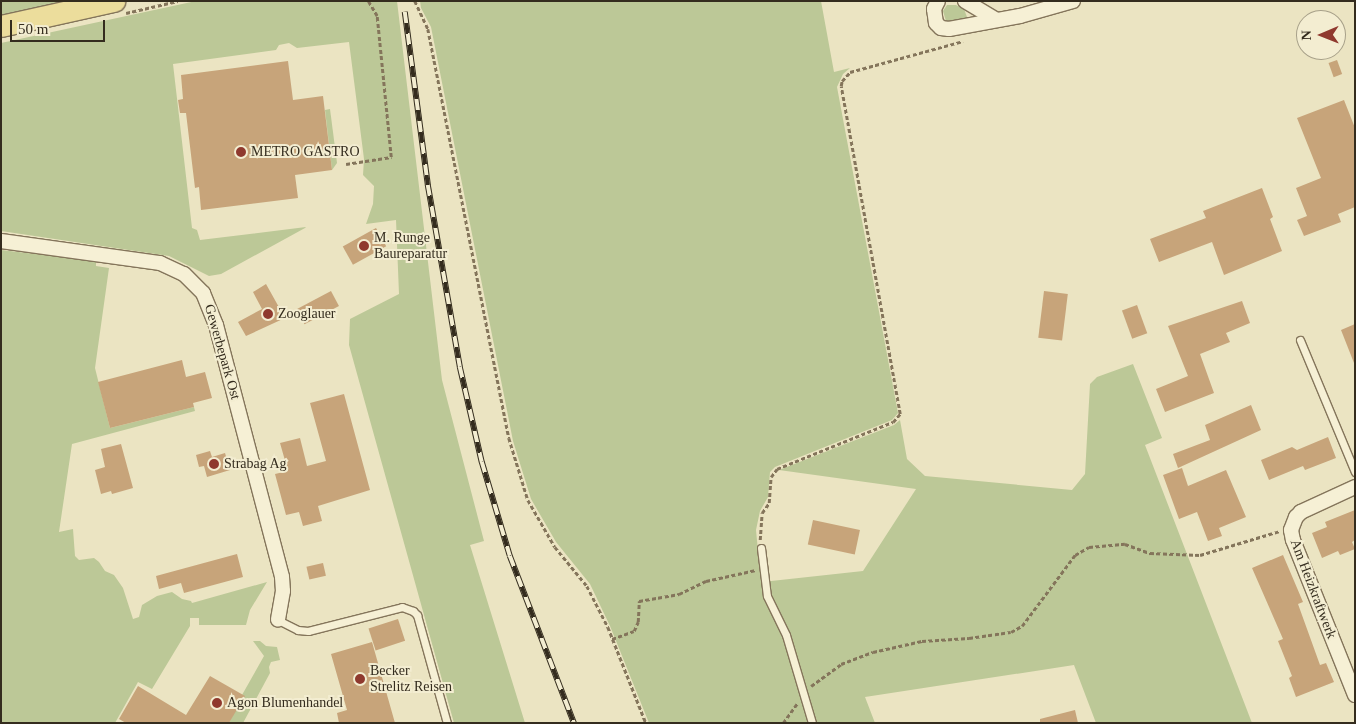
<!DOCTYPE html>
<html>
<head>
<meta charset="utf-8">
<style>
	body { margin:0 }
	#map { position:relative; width:1356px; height:724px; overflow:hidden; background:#ebe4c2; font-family:Georgia,serif }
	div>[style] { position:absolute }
	.green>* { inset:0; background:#bcc897 }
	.building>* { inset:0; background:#c7a47a; transform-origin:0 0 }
	.path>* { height:2.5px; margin-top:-1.25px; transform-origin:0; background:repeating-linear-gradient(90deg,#84755b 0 4px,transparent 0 6.5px) }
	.roads { filter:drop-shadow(1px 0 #84755b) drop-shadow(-1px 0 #84755b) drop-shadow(0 1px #84755b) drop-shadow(0 -1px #84755b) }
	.service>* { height:7px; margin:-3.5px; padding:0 3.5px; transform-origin:3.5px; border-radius:3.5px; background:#f6f0d5 }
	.minor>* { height:14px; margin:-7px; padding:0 7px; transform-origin:7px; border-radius:7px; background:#f6f0d5 }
	.primary>* { height:21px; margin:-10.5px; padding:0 10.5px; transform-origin:10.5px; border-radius:10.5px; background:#ecdd9c }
	.rail>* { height:5.5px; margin-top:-2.75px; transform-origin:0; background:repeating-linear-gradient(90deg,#f3edd1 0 11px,#342c1e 0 22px); box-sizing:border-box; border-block:1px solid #342c1e }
	.dots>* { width:14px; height:14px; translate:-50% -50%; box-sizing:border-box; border:2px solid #f3edd1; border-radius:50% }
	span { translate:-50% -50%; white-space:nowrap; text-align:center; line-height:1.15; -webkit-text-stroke:4px #f3edd1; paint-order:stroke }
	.poi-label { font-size:14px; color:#342c1e }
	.left { translate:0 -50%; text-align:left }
	.street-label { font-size:14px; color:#342c1e }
	.frame { position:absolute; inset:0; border:2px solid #342c1e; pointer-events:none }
	.north { position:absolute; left:1296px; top:10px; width:50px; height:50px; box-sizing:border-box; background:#f3edd1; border:1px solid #a7a089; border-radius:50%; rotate:269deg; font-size:14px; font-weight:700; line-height:20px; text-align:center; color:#342c1e }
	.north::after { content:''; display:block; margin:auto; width:18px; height:22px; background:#8f392e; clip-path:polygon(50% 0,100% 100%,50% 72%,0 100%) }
	.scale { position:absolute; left:10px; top:20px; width:95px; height:22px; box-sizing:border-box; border:2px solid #342c1e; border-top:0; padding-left:6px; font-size:15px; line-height:18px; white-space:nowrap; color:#342c1e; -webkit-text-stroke:4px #f3edd1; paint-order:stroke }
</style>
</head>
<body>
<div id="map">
	<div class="green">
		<div style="clip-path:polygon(1px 1px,77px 1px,1px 16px)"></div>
		<div style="clip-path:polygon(196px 1px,397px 1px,442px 380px,484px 541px,470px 545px,525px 723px,454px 723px,349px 345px,350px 319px,399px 294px,396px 220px,366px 224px,373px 204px,374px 186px,363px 175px,364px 159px,349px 42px,297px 48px,289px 43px,279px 45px,276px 50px,173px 64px,192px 228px,197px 230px,200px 240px,306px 227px,305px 228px,221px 274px,209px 276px,169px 256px,1px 231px,1px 43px)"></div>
		<div style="clip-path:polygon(420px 1px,821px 1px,834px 72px,850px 68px,843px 74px,837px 87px,898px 413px,892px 420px,775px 467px,770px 472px,768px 497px,760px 511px,756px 530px,761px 582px,863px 571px,916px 489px,779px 470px,894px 425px,900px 420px,907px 459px,925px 476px,1072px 490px,1085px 474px,1090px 384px,1097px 377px,1133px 364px,1162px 438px,1145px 445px,1252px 723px,1096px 723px,1074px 665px,865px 697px,875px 723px,649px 723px,610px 626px,590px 584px,556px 542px,531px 499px,513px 441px,431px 27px,421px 8px)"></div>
		<div style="clip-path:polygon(947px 5px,956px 5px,964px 9px,967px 17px,961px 21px,946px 21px,943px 11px)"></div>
		<div style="clip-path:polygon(330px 109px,337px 163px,332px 170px,325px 110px)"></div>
		<div style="clip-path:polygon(1px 250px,96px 261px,96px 266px,109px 268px,95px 368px,110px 428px,194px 407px,195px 411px,72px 444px,59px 532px,73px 529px,75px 556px,79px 560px,94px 558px,99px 562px,105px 571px,114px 575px,123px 588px,133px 619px,139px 617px,142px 605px,157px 596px,172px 592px,182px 599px,191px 601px,192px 603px,267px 582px,250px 610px,246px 625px,199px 625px,199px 618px,190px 618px,190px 626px,152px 689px,138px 682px,115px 723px,1px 723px)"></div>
		<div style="clip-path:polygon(253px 641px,260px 641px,266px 646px,277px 647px,280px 660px,271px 662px,269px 667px,270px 673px,243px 723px,229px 723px,242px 695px,264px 656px)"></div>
	</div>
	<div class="building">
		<div style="left:1337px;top:60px;width:15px;height:9px;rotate:70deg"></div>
		<div style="clip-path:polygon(288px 61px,293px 100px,323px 96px,332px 170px,295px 175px,298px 198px,201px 210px,199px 187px,195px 188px,186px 113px,180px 113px,178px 100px,183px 99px,181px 75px)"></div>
		<div style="clip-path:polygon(1344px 100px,1355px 128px,1355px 207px,1338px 214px,1341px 222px,1304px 236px,1297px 220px,1307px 216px,1296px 188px,1321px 178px,1297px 118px)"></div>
		<div style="clip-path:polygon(1262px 188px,1273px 217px,1270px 219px,1282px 251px,1224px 275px,1212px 242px,1159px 262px,1150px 239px,1206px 218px,1203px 211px)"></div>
		<div style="left:376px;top:228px;width:21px;height:38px;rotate:61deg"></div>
		<div style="clip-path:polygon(266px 284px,285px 318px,246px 336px,238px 322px,262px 309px,253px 292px)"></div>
		<div style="left:331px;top:291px;width:17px;height:39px;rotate:62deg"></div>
		<div style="left:1044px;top:291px;width:24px;height:47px;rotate:7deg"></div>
		<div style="clip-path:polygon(1242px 301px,1250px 323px,1226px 333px,1230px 342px,1200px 354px,1214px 393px,1165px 412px,1156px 389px,1188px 376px,1168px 326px)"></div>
		<div style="left:1137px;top:305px;width:30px;height:16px;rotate:70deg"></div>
		<div style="clip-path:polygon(1355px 324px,1355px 363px,1354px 363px,1341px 330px)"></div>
		<div style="clip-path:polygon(182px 360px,186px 377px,205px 372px,212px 398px,193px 403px,194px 407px,110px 428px,98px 382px)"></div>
		<div style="clip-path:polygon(344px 394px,370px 490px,318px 506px,322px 521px,303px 526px,299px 512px,286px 515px,275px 474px,288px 471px,280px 443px,300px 438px,307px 466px,326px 461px,310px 403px)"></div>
		<div style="clip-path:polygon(1251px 405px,1261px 430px,1178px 468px,1173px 454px,1210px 440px,1205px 425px)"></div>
		<div style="clip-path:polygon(1328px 437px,1336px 458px,1305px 470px,1303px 466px,1269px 480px,1261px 460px,1292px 447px,1297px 450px)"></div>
		<div style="clip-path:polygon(121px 444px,133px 488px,112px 494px,111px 491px,101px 494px,95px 470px,105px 467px,101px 449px)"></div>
		<div style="clip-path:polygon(210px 451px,212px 457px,225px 453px,230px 470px,207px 477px,204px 466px,199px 467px,196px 455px)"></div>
		<div style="clip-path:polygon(1182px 468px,1188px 486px,1226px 470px,1246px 517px,1219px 528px,1222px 536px,1208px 541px,1197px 512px,1179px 519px,1163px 475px)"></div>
		<div style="clip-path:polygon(1355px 510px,1355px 540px,1352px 542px,1355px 549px,1340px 555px,1338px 551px,1322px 558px,1312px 533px,1327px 527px,1325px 522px)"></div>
		<div style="left:813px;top:520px;width:48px;height:25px;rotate:12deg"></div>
		<div style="clip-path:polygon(237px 554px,243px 577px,184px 593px,181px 583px,159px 589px,156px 576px)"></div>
		<div style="clip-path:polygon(1283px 555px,1303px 602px,1298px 604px,1320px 665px,1326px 663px,1334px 682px,1296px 697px,1289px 678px,1292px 676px,1278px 641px,1283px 639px,1252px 568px)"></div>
		<div style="left:323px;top:563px;width:13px;height:17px;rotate:77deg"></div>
		<div style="left:398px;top:619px;width:23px;height:31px;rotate:72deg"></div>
		<div style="clip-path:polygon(372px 642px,395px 723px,339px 723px,337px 713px,347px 710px,331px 654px)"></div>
		<div style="clip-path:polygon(210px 676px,245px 696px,229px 723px,126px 723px,119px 719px,138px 686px,186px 715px)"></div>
		<div style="clip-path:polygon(1075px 710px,1078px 723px,1040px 723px,1040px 719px)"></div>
	</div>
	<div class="path">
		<div style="left:415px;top:1px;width:31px;rotate:65deg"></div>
		<div style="left:428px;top:29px;width:417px;rotate:78.8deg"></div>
		<div style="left:509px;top:438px;width:65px;rotate:73deg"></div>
		<div style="left:528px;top:500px;width:54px;rotate:60.1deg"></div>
		<div style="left:555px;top:547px;width:50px;rotate:50.6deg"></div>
		<div style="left:587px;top:586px;width:46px;rotate:62.9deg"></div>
		<div style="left:608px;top:627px;width:103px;rotate:68.4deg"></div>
		<div style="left:126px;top:13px;width:53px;rotate:-13deg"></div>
		<div style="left:346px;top:164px;width:46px;rotate:-8.8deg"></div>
		<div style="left:391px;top:157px;width:142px;rotate:-95.7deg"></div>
		<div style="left:377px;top:16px;width:17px;rotate:-121deg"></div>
		<div style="left:760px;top:540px;width:27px;rotate:-86deg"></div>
		<div style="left:762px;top:513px;width:12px;rotate:-55deg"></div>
		<div style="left:769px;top:503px;width:26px;rotate:-86deg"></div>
		<div style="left:771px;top:477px;width:10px;rotate:-53deg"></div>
		<div style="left:777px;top:469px;width:125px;rotate:-22.1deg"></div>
		<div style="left:893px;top:422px;width:11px;rotate:-49deg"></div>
		<div style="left:900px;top:414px;width:333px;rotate:-100.2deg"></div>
		<div style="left:841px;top:86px;width:5px;rotate:-79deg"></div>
		<div style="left:842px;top:81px;width:12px;rotate:-48deg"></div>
		<div style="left:850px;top:72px;width:117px;rotate:-15.3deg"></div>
		<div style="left:612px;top:639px;width:23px;rotate:-20deg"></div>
		<div style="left:634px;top:631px;width:10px;rotate:-66deg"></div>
		<div style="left:638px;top:622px;width:21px;rotate:-87deg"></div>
		<div style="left:639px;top:601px;width:41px;rotate:-9.9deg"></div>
		<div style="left:679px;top:594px;width:30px;rotate:-26deg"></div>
		<div style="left:706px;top:581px;width:51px;rotate:-12.4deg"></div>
		<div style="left:811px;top:686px;width:37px;rotate:-36deg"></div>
		<div style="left:841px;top:664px;width:34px;rotate:-21deg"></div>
		<div style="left:873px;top:652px;width:50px;rotate:-12.7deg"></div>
		<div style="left:922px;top:641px;width:47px;rotate:-3.7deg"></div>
		<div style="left:969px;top:638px;width:42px;rotate:-8.1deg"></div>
		<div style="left:1011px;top:632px;width:13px;rotate:-29deg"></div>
		<div style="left:1022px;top:626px;width:89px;rotate:-53.3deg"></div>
		<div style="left:1075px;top:555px;width:16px;rotate:-30deg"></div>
		<div style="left:1089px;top:547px;width:36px;rotate:-5deg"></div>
		<div style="left:1125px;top:544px;width:27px;rotate:20deg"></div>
		<div style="left:1150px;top:553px;width:50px;rotate:2.3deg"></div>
		<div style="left:1200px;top:555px;width:84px;rotate:-16.7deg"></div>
		<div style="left:783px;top:723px;width:24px;rotate:-54deg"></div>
	</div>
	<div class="roads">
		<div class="service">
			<div style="left:1300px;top:340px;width:143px;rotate:67.4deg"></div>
			<div style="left:761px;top:548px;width:48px;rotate:82.9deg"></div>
			<div style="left:767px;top:596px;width:43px;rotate:64deg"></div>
			<div style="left:786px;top:635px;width:92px;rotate:73.5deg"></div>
			<div style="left:278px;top:620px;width:22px;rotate:27deg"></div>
			<div style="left:298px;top:630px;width:10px;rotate:6deg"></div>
			<div style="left:308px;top:631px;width:97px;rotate:-14.3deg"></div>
			<div style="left:402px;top:607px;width:12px;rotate:20deg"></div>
			<div style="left:413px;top:611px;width:6px;rotate:45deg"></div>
			<div style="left:417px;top:615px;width:112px;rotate:74.5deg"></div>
		</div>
		<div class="minor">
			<div style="left:938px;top:1px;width:9px;rotate:117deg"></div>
			<div style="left:934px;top:9px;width:14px;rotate:82deg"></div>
			<div style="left:936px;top:23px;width:7px;rotate:45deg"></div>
			<div style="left:941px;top:28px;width:8px;rotate:7deg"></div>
			<div style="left:949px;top:29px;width:72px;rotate:-10.4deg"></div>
			<div style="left:1020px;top:16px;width:55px;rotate:-15.8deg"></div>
			<div style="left:965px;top:1px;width:35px;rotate:31deg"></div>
			<div style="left:1px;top:241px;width:161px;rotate:7.9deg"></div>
			<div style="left:160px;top:263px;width:26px;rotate:25deg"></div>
			<div style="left:184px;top:274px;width:27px;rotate:45deg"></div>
			<div style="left:203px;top:293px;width:35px;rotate:68deg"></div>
			<div style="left:216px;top:325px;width:260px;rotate:75.3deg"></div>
			<div style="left:282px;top:577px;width:14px;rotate:86deg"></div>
			<div style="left:283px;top:591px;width:29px;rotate:100deg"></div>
			<div style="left:1355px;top:487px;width:60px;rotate:155.2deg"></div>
			<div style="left:1301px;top:512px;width:7px;rotate:135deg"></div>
			<div style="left:1296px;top:517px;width:14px;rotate:111deg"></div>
			<div style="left:1291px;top:530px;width:10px;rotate:79deg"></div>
			<div style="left:1293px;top:540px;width:167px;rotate:68.2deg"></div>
		</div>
		<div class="primary">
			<div style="left:1px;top:26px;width:116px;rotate:-12.5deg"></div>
		</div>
	</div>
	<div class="rail">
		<div style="left:405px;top:12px;width:175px;rotate:82.4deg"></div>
		<div style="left:428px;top:185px;width:185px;rotate:80deg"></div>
		<div style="left:460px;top:367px;width:98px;rotate:77deg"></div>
		<div style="left:482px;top:462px;width:98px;rotate:73.4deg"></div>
		<div style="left:510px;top:556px;width:179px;rotate:69deg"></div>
	</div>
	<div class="dots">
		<div style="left:241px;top:152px;background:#8f392e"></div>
		<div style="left:364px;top:246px;background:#8f392e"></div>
		<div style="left:268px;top:314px;background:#8f392e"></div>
		<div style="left:214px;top:464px;background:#8f392e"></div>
		<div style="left:360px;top:679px;background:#8f392e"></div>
		<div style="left:217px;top:703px;background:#8f392e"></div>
	</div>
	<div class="poi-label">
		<span class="left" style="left:251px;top:152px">METRO GASTRO</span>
		<span class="left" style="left:374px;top:246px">M. Runge<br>Baureparatur</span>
		<span class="left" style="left:278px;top:314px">Zooglauer</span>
		<span class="left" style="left:224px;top:464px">Strabag Ag</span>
		<span class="left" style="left:370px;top:679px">Becker<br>Strelitz Reisen</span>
		<span class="left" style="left:227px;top:703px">Agon Blumenhandel</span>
	</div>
	<div class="street-label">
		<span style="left:222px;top:352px;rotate:74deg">Gewerbepark Ost</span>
		<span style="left:1313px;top:589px;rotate:69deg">Am Heizkraftwerk</span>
	</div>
	<div class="frame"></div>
	<div class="north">N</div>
	<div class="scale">50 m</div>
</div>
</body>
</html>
